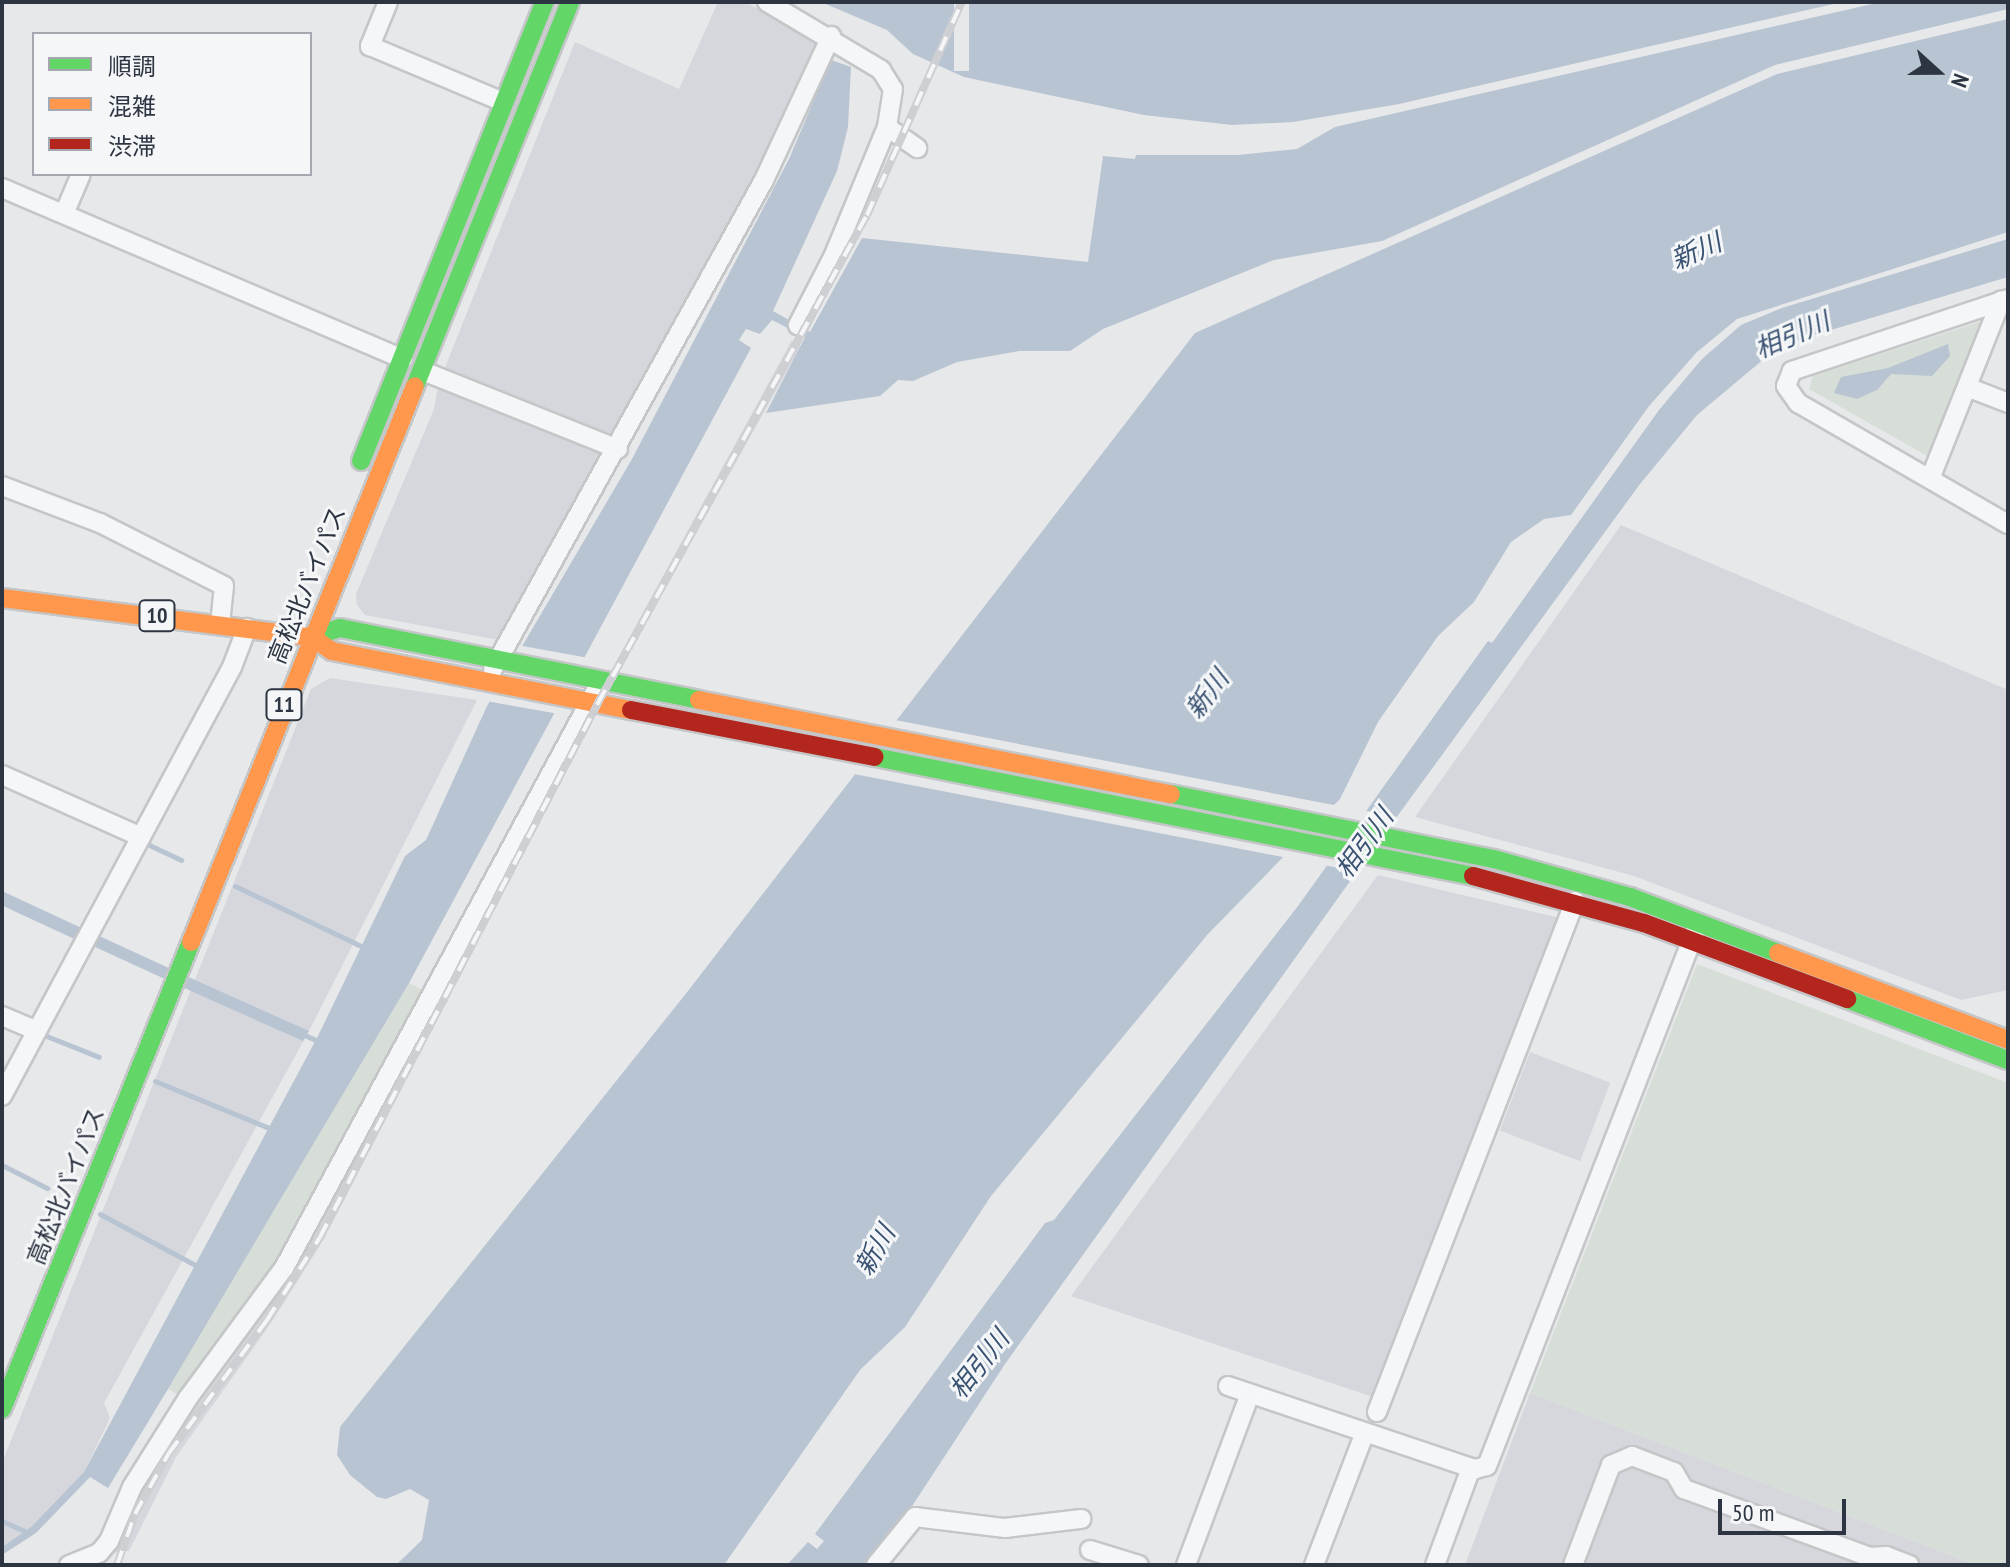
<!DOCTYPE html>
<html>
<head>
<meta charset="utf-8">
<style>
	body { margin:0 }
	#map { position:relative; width:2010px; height:1567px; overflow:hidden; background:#e6e8ea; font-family:"PT Sans Narrow","Noto Sans JP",sans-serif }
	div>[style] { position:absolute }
	.built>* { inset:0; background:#d5d7dd; transform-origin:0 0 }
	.green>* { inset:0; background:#d7ddd7 }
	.water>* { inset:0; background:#b8c4d2; transform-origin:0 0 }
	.pier>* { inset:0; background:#e6e8ea; transform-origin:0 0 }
	.stream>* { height:5px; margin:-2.5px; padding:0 2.5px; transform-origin:2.5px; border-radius:2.5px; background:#b8c4d2 }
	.roads { filter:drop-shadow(2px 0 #c4c6c8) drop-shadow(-2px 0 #c4c6c8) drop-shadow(0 2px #c4c6c8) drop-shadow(0 -2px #c4c6c8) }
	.street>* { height:18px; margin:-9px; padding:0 9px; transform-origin:9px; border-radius:9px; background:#f5f6f7 }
	.fast>* { height:18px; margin:-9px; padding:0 9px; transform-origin:9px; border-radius:9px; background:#63d668 }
	.slow>* { height:18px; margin:-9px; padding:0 9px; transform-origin:9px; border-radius:9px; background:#ff974d }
	.jam>* { height:18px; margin:-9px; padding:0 9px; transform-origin:9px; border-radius:9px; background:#b3261e }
	.rail>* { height:8px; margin-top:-4px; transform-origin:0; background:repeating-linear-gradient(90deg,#f4f6f8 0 15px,#cecfd2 0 30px); box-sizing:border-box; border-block:2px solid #cecfd2 }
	span { translate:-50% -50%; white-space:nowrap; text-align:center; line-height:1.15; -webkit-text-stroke:6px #f4f6f8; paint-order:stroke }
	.shield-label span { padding:2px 6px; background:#f4f6f8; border:2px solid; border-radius:6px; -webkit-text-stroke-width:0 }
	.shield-label { font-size:22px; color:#2e3542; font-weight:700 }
	.street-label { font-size:24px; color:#2e3542 }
	.water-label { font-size:26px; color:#3b5372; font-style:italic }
	.frame { position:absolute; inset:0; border:4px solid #2e3542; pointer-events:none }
	.legend { position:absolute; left:32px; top:32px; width:280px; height:144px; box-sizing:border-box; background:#f4f6f8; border:2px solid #a5a9af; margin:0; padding:10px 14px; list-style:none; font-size:24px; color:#2e3542 }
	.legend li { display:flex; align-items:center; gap:16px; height:40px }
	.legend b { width:40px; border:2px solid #a5a9af }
	.north { position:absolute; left:1898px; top:32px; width:80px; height:80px; -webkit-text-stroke:6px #f4f6f8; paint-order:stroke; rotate:111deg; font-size:22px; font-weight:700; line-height:32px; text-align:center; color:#2e3542 }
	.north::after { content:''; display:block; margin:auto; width:28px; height:36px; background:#2e3542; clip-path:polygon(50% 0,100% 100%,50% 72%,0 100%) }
	.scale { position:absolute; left:1718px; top:1499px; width:128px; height:36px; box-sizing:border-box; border:4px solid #2e3542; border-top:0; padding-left:10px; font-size:24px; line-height:28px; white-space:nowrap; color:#2e3542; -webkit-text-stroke:6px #f4f6f8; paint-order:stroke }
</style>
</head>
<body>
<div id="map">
	<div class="built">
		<div style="clip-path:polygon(718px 2px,745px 2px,817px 38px,817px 53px,759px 177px,615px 444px,442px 375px,575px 42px,679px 89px)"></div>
		<div style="clip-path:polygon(792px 340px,801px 346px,601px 704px,324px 1239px,271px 1323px,176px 1457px,129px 1551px,112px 1553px,144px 1481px,315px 1234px,588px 713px)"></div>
		<div style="clip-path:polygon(439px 381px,611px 451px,504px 641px,365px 615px,357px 605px,356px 594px,434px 409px)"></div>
		<div style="clip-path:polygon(1621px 525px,2008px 690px,2008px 990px,1961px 1000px,1634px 876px,1415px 817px)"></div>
		<div style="clip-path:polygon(330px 678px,477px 700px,309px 1031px,104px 1403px,110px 1418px,84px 1472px,31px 1527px,2px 1547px,2px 1463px,311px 689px)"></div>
		<div style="clip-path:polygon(1378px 875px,1560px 918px,1376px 1398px,1071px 1296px)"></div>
		<div style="left:1530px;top:1052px;width:86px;height:84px;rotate:21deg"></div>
		<div style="clip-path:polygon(1530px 1393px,1976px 1565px,1465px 1565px)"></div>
	</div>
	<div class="green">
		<div style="clip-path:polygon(1982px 321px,1929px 457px,1809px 389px,1813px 376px)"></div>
		<div style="clip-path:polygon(1697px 964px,2008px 1083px,2008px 1565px,1976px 1565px,1530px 1393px)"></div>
		<div style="clip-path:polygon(409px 983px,427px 992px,278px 1266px,181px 1396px,168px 1389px)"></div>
	</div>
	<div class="water">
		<div style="clip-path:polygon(821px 2px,1842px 2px,1399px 104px,1293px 122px,1232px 125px,1144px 115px,964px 77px,913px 54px,887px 30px)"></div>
		<div style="clip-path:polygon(1881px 2px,2008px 2px,2008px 9px,1775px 65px,1382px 241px,1274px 260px,1103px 329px,1070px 351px,1019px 351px,957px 362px,913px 381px,898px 380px,880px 396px,766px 413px,805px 337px,772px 320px,760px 334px,746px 329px,739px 340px,751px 348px,409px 983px,168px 1389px,108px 1488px,90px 1477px,36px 1533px,2px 1555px,2px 1547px,31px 1527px,84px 1472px,318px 1036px,405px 856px,426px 840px,487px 706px,632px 459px,789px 159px,831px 60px,851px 67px,848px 127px,837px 171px,773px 311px,810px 332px,862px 238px,1088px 262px,1103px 156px,1135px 159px,1136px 155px,1238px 155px,1297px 149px,1335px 127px)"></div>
		<div style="clip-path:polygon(2008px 19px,2008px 232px,1737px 319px,1697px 352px,1649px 406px,1571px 515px,1544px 519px,1511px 542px,1474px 602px,1438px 636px,1378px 722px,1340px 799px,1208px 934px,991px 1196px,905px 1327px,860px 1370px,724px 1565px,396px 1565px,422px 1540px,429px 1500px,410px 1489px,386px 1499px,377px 1497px,350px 1475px,337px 1455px,340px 1427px,688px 991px,1195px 333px,1777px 74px)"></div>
		<div style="clip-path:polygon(2008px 239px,2008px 277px,1801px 339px,1771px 353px,1697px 415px,1640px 484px,1358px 870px,1005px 1364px,888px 1543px,864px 1565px,787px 1565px,808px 1542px,817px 1549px,824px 1541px,815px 1534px,1045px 1223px,1054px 1220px,1298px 906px,1488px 641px,1492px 643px,1659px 410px,1702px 359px,1741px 325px,1782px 308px)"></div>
		<div style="clip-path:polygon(1948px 344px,1950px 356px,1932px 376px,1891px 374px,1877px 390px,1857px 399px,1834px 393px,1841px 377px,1888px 368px)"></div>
		<div style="left:2px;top:891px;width:90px;height:13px;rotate:25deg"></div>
		<div style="clip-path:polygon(97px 935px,195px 980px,309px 1031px,303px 1041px,191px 991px,93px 946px)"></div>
	</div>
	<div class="pier">
		<div style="left:954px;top:2px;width:15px;height:69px"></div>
		<div style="clip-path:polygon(517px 645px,589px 658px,559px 714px,486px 701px)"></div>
		<div style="clip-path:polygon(890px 719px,1339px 806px,1288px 858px,849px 773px)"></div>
		<div style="clip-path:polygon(1362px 810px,1403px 818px,1361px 872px,1323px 865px)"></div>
	</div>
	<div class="stream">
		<div style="left:145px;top:843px;width:40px;rotate:25deg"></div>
		<div style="left:235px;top:886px;width:146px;rotate:25.5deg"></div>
		<div style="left:300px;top:1033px;width:22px;rotate:24deg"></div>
		<div style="left:44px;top:1035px;width:59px;rotate:21.8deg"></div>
		<div style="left:155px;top:1081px;width:123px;rotate:22.4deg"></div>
		<div style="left:2px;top:1165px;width:51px;rotate:27.1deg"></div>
		<div style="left:100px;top:1214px;width:108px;rotate:28.2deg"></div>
		<div style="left:2px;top:1521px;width:30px;rotate:24deg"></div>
	</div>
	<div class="roads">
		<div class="street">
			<div style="left:388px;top:2px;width:48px;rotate:112.2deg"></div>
			<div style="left:370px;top:46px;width:144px;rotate:22.8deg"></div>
			<div style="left:767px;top:2px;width:133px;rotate:30.8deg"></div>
			<div style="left:881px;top:70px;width:22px;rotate:58deg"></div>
			<div style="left:893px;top:89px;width:38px;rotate:99deg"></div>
			<div style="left:887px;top:127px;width:139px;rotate:112.5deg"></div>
			<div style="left:834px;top:255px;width:79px;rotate:117.2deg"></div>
			<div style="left:887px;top:127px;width:37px;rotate:35deg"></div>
			<div style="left:2px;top:188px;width:436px;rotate:23.1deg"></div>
			<div style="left:64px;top:214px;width:43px;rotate:-67deg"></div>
			<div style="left:2008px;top:299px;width:228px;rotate:161.6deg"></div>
			<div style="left:1792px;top:371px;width:16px;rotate:112deg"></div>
			<div style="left:1786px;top:386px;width:21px;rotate:55deg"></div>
			<div style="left:1798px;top:403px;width:242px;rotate:30deg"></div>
			<div style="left:423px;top:371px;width:210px;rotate:21.8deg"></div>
			<div style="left:1967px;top:387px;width:44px;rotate:21.3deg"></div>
			<div style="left:1930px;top:479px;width:192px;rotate:-68.3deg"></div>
			<div style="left:2px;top:486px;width:105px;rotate:20.7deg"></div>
			<div style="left:100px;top:523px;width:139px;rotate:26.9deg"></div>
			<div style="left:224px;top:586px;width:38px;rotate:96deg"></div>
			<div style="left:493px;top:669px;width:559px;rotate:-61.01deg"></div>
			<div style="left:764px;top:180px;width:159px;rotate:-65deg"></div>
			<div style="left:2px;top:775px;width:152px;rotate:24deg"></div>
			<div style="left:2px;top:1016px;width:38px;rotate:23deg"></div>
			<div style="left:2px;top:1096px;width:487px;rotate:-61.8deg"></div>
			<div style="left:232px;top:667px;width:42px;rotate:-69deg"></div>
			<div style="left:1228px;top:1386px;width:261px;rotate:18.6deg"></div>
			<div style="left:1475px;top:1469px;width:12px;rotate:-14deg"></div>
			<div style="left:1487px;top:1466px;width:573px;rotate:-68.72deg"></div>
			<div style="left:1377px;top:1412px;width:548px;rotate:-68.82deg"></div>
			<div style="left:1090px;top:1550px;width:51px;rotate:17deg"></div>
			<div style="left:69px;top:1565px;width:32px;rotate:-22deg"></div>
			<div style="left:99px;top:1553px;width:16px;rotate:-50deg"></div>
			<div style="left:109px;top:1541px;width:59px;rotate:-66.9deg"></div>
			<div style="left:132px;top:1487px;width:105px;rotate:-57.8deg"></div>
			<div style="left:188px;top:1398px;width:162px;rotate:-53.6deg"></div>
			<div style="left:284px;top:1268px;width:655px;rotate:-61.63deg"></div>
			<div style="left:876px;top:1565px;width:62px;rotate:-50.9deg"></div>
			<div style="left:915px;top:1517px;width:91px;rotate:7deg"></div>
			<div style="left:1005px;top:1528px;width:77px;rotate:-6.8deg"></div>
			<div style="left:1186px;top:1565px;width:183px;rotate:-69.5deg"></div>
			<div style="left:1314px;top:1565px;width:142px;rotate:-69deg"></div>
			<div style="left:1435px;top:1565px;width:103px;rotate:-69.6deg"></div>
			<div style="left:1573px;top:1565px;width:107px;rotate:-69.2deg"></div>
			<div style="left:1611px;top:1465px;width:23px;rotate:-23deg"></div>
			<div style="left:1632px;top:1456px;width:45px;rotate:20.9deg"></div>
			<div style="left:1674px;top:1472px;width:20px;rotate:60deg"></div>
			<div style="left:1684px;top:1489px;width:198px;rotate:20.1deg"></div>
			<div style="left:1870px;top:1557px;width:16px;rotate:-4deg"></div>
			<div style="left:1886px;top:1556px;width:25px;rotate:21deg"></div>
		</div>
		<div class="fast">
			<div style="left:415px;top:386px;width:414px;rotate:-68deg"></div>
			<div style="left:361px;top:461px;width:495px;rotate:-68.2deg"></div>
			<div style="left:312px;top:637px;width:29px;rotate:-18deg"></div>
			<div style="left:340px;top:628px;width:366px;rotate:11.3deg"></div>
			<div style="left:875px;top:757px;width:610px;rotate:11.25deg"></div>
			<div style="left:1171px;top:794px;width:329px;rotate:11.4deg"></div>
			<div style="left:1494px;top:859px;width:141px;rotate:15.6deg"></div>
			<div style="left:1630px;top:897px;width:158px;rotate:20.7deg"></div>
			<div style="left:1847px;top:999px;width:172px;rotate:20.8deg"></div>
			<div style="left:2px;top:1409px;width:504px;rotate:-67.97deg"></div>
		</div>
		<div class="slow">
			<div style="left:2px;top:598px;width:312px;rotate:7.2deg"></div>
			<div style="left:312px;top:637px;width:24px;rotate:35deg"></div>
			<div style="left:332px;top:651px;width:305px;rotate:11.2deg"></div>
			<div style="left:699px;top:700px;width:481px;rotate:11.3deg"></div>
			<div style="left:191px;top:942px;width:599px;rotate:-68.06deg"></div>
			<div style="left:1778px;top:953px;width:246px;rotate:20.7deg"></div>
		</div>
		<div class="jam">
			<div style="left:631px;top:710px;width:248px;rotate:10.9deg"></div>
			<div style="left:1473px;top:876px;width:177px;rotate:15.4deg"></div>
			<div style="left:1644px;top:923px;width:217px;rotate:20.5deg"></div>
		</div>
	</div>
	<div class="rail">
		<div style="left:117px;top:1565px;width:54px;rotate:-70.6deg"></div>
		<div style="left:135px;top:1514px;width:70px;rotate:-60.9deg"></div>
		<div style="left:169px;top:1453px;width:165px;rotate:-53.6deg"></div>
		<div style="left:267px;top:1320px;width:98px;rotate:-57.4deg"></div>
		<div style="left:320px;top:1237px;width:602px;rotate:-62.5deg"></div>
		<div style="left:598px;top:703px;width:557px;rotate:-61.14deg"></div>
		<div style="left:867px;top:215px;width:233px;rotate:-66deg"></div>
	</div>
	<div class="shield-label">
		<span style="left:157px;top:616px">10</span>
		<span style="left:284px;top:705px">11</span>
	</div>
	<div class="street-label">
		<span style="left:307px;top:585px;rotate:-68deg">高松北バイパス</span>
		<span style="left:66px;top:1186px;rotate:-68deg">高松北バイパス</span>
	</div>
	<div class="water-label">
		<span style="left:1696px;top:251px;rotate:-24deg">新川</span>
		<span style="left:1792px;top:335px;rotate:-23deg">相引川</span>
		<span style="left:1207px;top:694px;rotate:-53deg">新川</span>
		<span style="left:1364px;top:843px;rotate:-54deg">相引川</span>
		<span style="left:875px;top:1250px;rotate:-60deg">新川</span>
		<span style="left:979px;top:1364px;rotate:-52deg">相引川</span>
	</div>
	<div class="frame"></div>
	<ul class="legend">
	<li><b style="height:10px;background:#63d668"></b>順調</li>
	<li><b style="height:10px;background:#ff974d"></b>混雑</li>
	<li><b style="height:10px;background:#b3261e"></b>渋滞</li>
	</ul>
	<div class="north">N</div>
	<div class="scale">50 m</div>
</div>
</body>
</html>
